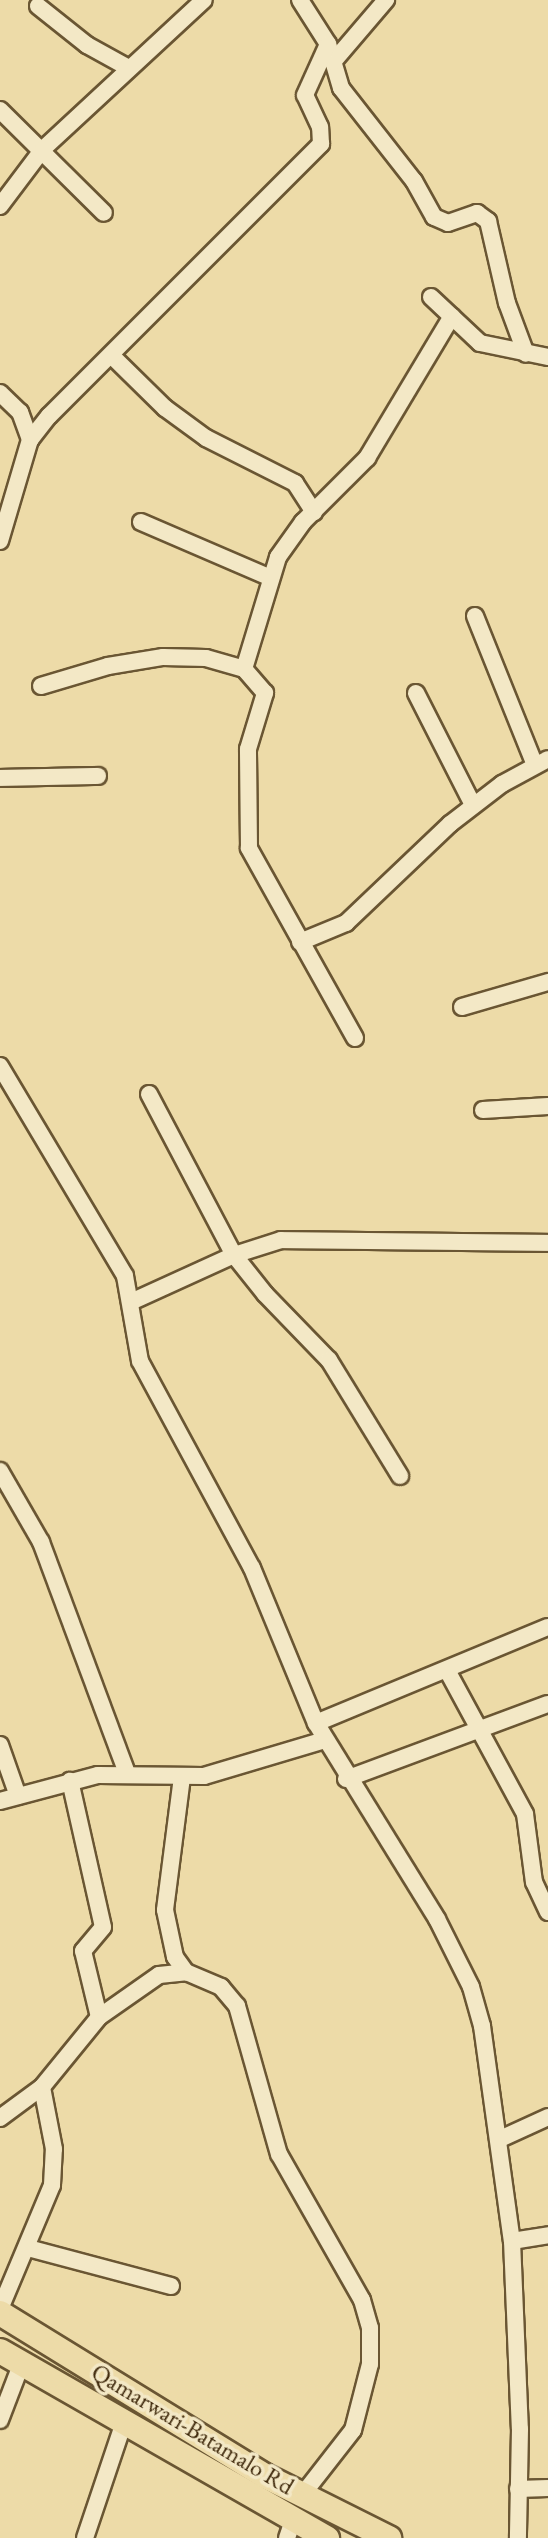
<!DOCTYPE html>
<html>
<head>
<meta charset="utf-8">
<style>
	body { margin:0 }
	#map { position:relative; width:548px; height:2538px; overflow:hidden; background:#eddba8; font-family:"EB Garamond",serif }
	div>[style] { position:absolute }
	.roads { filter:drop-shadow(2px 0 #6a5633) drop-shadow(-2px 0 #6a5633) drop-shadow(0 2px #6a5633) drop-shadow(0 -2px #6a5633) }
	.minor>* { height:16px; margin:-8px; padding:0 8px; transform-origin:8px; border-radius:8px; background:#f3e8c6 }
	.primary>* { height:24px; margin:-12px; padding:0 12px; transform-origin:12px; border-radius:12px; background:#eddba8 }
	span { translate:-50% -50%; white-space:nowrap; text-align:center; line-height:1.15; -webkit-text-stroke:7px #f3e8c6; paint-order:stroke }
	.street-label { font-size:24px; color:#3f290c }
</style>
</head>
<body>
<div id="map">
	<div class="roads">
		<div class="minor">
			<div style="left:300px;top:0;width:52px;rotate:57.5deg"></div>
			<div style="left:328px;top:44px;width:46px;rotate:73.5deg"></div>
			<div style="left:341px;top:88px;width:118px;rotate:51.9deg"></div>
			<div style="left:414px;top:181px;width:41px;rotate:60.9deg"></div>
			<div style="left:434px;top:217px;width:15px;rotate:23deg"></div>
			<div style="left:448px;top:223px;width:31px;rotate:-19deg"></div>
			<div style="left:477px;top:213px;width:14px;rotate:36deg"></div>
			<div style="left:488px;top:221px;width:84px;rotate:77deg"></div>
			<div style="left:507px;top:303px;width:54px;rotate:69.6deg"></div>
			<div style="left:38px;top:6px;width:63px;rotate:38.5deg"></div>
			<div style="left:87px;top:45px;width:46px;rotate:28.8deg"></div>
			<div style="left:333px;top:62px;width:82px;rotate:-49.5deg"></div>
			<div style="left:0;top:110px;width:146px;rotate:44.7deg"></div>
			<div style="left:0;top:206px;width:71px;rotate:-53deg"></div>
			<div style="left:43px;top:149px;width:219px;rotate:-42.8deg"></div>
			<div style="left:431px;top:297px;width:67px;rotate:43.2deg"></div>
			<div style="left:480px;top:343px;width:69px;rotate:11.6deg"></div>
			<div style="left:111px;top:355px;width:76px;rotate:44.5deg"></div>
			<div style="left:165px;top:408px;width:51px;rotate:36.2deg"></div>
			<div style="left:206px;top:438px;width:100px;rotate:26.8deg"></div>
			<div style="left:295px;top:483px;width:35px;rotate:57deg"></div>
			<div style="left:0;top:393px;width:28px;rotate:44deg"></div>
			<div style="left:20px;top:412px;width:30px;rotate:70deg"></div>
			<div style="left:141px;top:522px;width:139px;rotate:23.3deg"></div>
			<div style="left:0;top:541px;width:105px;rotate:-73.5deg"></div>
			<div style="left:30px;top:440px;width:31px;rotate:-52deg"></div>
			<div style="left:49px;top:416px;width:385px;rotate:-45deg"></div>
			<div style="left:321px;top:144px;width:17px;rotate:-93deg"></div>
			<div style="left:320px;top:127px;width:35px;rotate:-115deg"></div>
			<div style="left:305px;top:95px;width:56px;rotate:-65.7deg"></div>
			<div style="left:475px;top:616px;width:161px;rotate:68.1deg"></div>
			<div style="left:41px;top:686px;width:70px;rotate:-16.6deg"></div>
			<div style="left:108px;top:666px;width:56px;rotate:-9.3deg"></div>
			<div style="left:163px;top:657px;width:43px;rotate:1.3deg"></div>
			<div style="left:206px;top:658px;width:40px;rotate:16deg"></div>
			<div style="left:416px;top:693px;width:126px;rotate:63deg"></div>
			<div style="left:0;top:778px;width:98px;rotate:-1.2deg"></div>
			<div style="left:300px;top:942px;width:50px;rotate:-22.4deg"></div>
			<div style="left:346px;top:923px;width:144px;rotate:-43.6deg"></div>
			<div style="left:450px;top:824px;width:66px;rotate:-37.6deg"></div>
			<div style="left:502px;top:784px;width:52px;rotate:-28.5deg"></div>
			<div style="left:462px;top:1007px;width:90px;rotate:-16.2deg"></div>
			<div style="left:355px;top:1038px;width:218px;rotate:-119.2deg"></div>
			<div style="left:249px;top:848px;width:99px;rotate:-90.6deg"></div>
			<div style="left:248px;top:749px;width:59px;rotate:-73.1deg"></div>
			<div style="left:265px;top:693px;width:32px;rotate:-131deg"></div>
			<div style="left:244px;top:669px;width:117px;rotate:-73.1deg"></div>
			<div style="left:278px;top:557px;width:43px;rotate:-54.5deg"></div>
			<div style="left:303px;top:522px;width:91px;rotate:-45deg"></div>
			<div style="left:367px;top:458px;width:165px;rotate:-59.1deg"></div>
			<div style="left:0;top:1066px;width:244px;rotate:59.2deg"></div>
			<div style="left:125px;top:1276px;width:86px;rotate:80deg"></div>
			<div style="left:140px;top:1361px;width:235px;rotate:61.6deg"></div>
			<div style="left:252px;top:1568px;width:168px;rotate:67.6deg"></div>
			<div style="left:316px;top:1723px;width:230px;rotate:58.3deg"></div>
			<div style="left:437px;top:1919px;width:76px;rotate:63.4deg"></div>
			<div style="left:471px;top:1987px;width:41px;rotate:74.2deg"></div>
			<div style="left:482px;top:2026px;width:217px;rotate:82.1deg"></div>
			<div style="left:512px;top:2241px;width:188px;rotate:87.6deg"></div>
			<div style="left:520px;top:2429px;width:109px;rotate:91.1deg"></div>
			<div style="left:149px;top:1094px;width:182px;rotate:62.2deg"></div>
			<div style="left:234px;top:1255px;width:50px;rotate:51.5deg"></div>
			<div style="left:265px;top:1294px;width:92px;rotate:45.9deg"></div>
			<div style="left:329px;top:1360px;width:136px;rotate:58.5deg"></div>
			<div style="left:483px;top:1110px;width:65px;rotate:-3.5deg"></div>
			<div style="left:133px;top:1301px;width:111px;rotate:-24.5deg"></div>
			<div style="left:234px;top:1255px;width:49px;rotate:-17.7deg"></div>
			<div style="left:281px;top:1240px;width:267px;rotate:0.6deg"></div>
			<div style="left:0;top:1471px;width:82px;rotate:60deg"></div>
			<div style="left:41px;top:1542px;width:246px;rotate:69.6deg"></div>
			<div style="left:448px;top:1672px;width:162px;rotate:61.5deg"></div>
			<div style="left:525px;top:1814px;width:69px;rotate:82.5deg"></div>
			<div style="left:534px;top:1882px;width:33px;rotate:65deg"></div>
			<div style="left:316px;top:1723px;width:251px;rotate:-22.5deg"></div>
			<div style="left:0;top:1745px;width:54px;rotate:70.6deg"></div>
			<div style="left:182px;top:1777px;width:134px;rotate:97.3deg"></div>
			<div style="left:165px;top:1910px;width:48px;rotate:78deg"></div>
			<div style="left:175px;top:1957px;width:19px;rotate:54deg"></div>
			<div style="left:186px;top:1972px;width:38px;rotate:23deg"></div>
			<div style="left:221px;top:1987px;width:25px;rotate:50deg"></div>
			<div style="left:237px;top:2006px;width:154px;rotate:74.2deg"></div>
			<div style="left:279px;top:2154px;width:168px;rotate:60.4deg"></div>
			<div style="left:362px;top:2300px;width:29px;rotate:74deg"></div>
			<div style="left:370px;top:2328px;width:36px;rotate:90deg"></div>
			<div style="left:370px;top:2364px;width:68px;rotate:104.4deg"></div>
			<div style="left:353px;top:2430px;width:81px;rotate:128deg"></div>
			<div style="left:346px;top:1779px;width:215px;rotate:-20.4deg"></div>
			<div style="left:0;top:1801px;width:101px;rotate:-14.9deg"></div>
			<div style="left:98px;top:1775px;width:106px;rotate:0.5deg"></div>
			<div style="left:204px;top:1776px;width:126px;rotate:-16.6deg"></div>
			<div style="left:99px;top:2017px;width:73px;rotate:-35deg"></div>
			<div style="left:159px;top:1975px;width:27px;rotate:-6deg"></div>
			<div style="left:0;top:2118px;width:52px;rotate:-36.4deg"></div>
			<div style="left:42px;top:2087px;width:90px;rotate:-50.8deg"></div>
			<div style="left:99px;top:2017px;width:68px;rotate:-103.6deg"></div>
			<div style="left:83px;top:1951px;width:31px;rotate:-50deg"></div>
			<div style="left:103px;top:1927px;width:150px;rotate:-102.7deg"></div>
			<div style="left:500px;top:2139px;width:53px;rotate:-24.6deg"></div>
			<div style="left:512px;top:2241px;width:36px;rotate:-9deg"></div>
			<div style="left:28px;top:2248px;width:148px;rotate:14.9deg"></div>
			<div style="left:0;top:2309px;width:134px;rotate:-67.2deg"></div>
			<div style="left:52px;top:2185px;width:36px;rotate:-87deg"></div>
			<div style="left:54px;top:2149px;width:63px;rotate:-101deg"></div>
			<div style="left:0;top:2420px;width:59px;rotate:-69.1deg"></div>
			<div style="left:518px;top:2489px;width:30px;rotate:-2deg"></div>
			<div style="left:85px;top:2538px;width:119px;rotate:-71.4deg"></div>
			<div style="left:287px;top:2538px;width:21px;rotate:-71deg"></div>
		</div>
		<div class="primary">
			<div style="left:0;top:2313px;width:311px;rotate:31.6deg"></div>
			<div style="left:265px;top:2476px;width:139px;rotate:26.6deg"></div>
			<div style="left:0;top:2351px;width:377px;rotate:29.8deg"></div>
		</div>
	</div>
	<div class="street-label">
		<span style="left:193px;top:2429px;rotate:31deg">Qamarwari-Batamalo Rd</span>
	</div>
</div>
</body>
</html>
